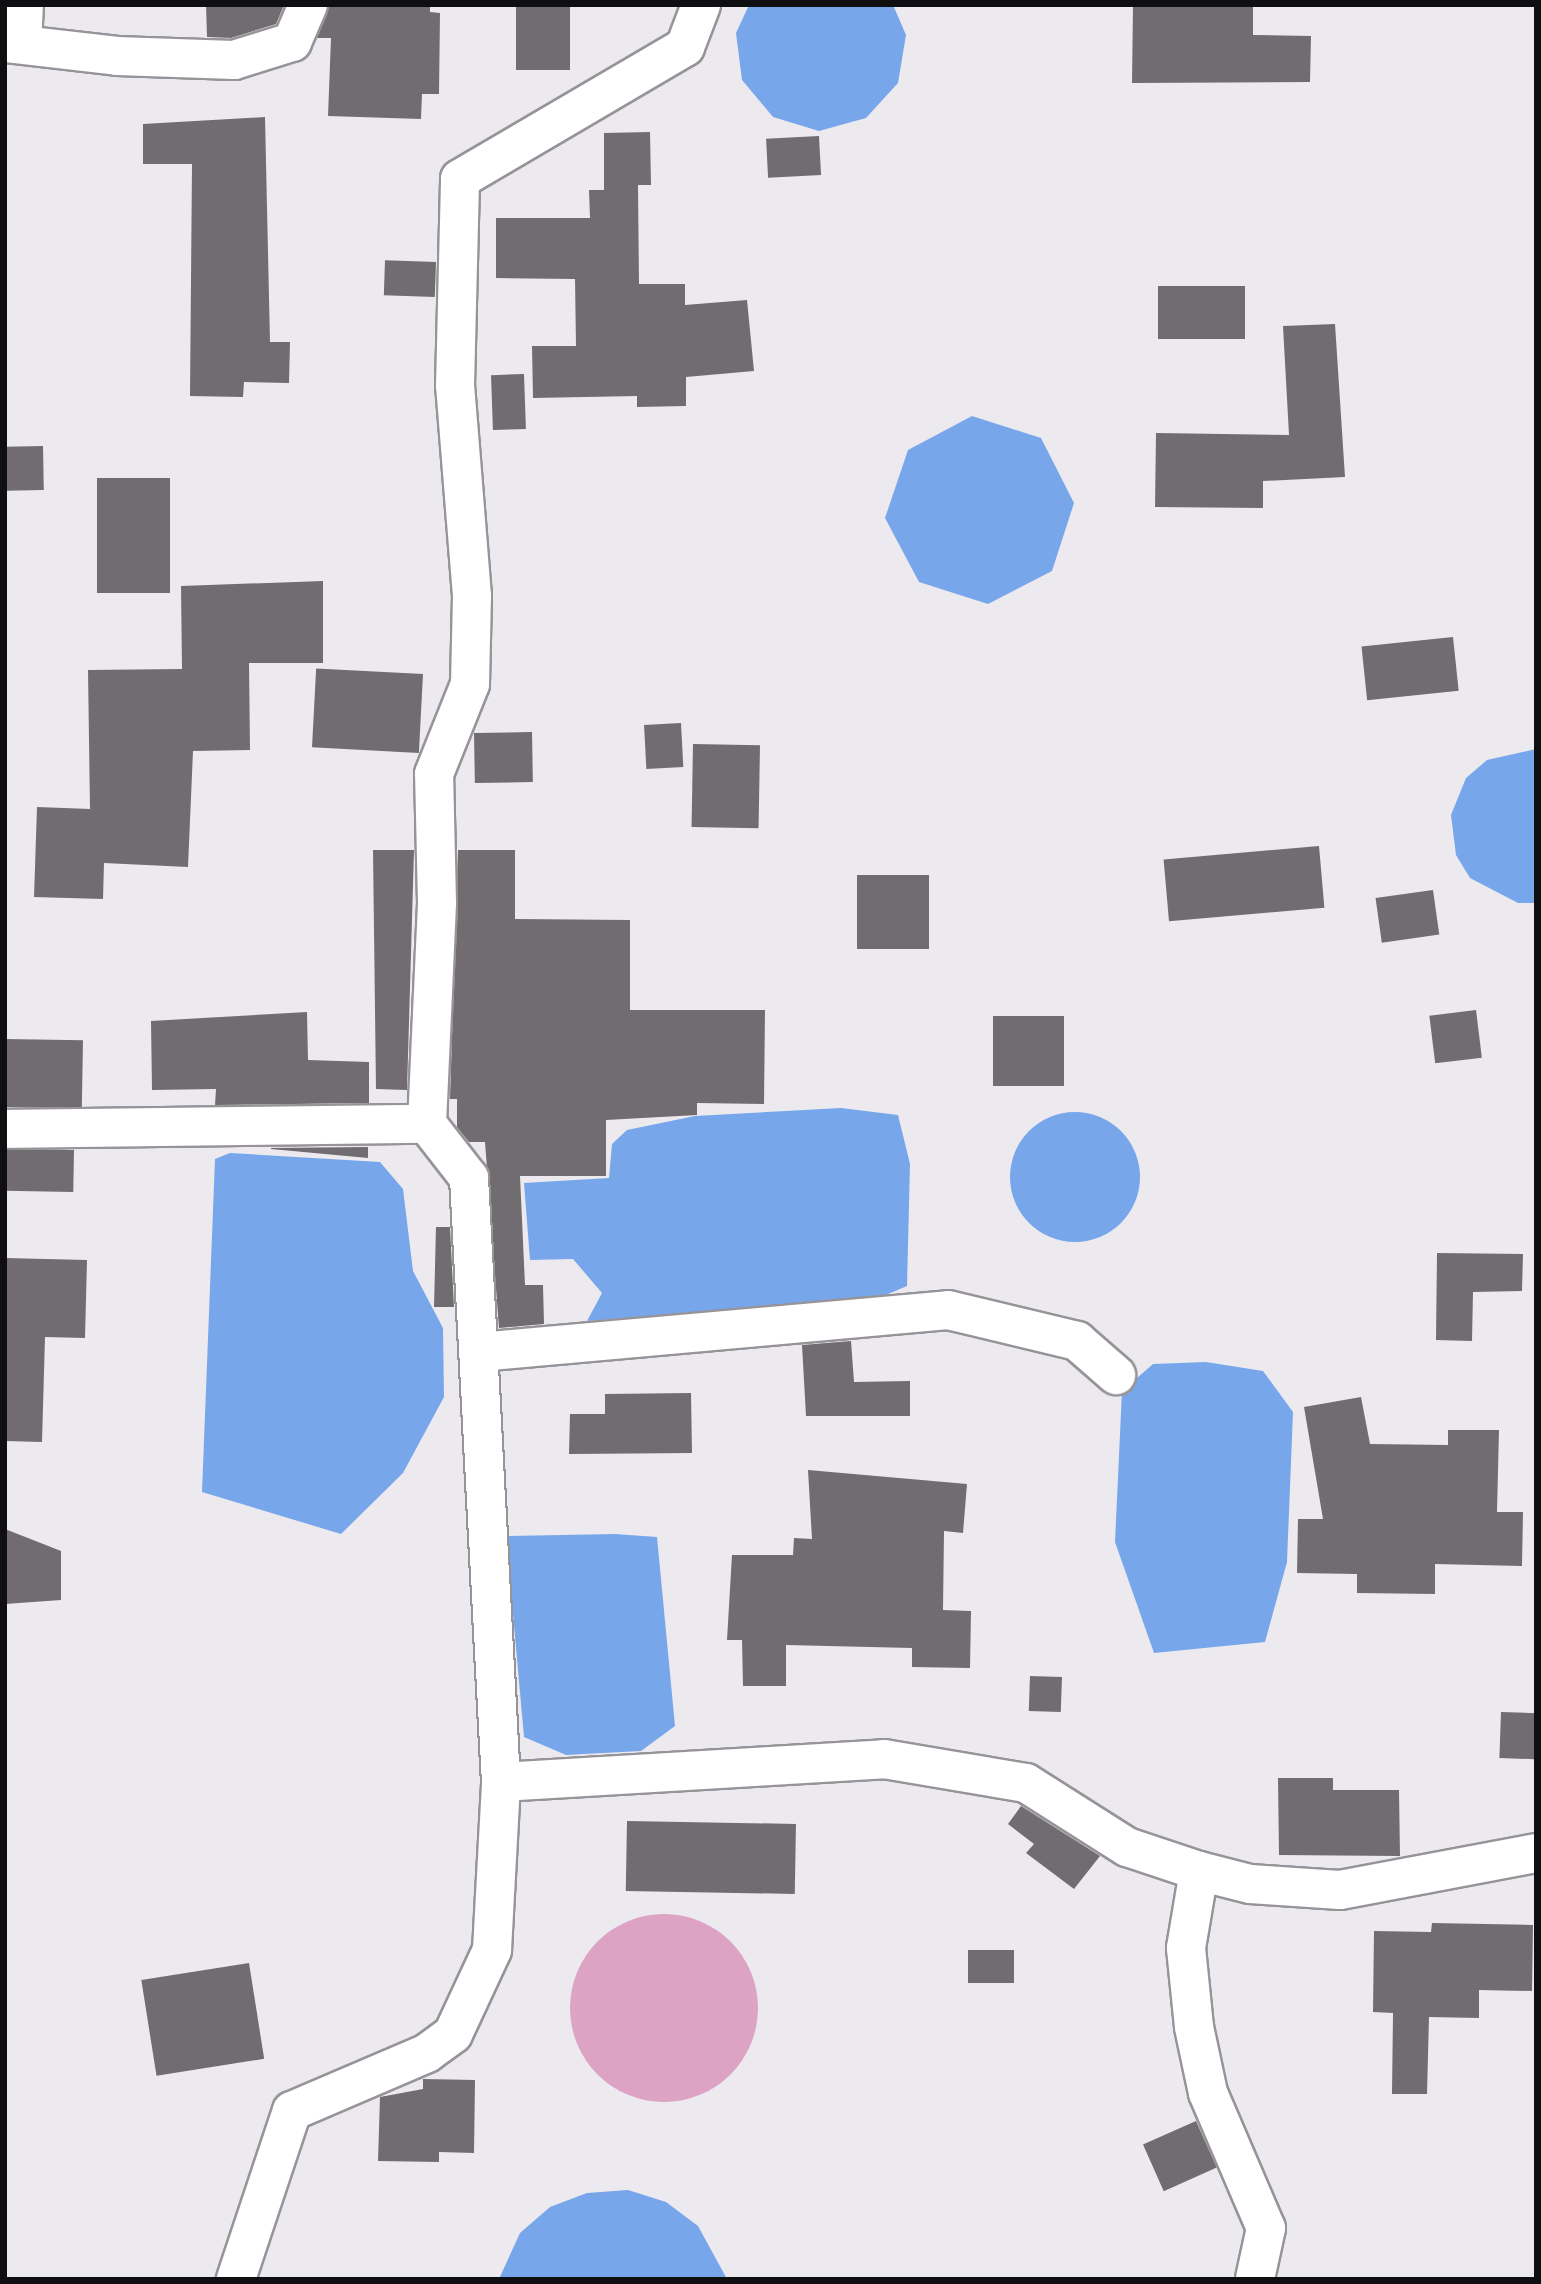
<!DOCTYPE html>
<html>
<head>
<meta charset="utf-8">
<style>
	body { margin:0 }
	#map { position:relative; width:1541px; height:2284px; overflow:hidden; background:#eceaef; font-family:"Nunito Sans",sans-serif }
	div>[style] { position:absolute }
	.green>* { inset:0; background:#dda3c4 }
	.round { border-radius:50% }
	.water>* { inset:0; background:#78a6eb }
	.building>* { inset:0; background:#706c70; transform-origin:0 0 }
	.roads { filter:drop-shadow(2px 0 #969499) drop-shadow(-2px 0 #969499) drop-shadow(0 2px #969499) drop-shadow(0 -2px #969499) }
	.minor>* { height:38px; margin:-19px; padding:0 19px; transform-origin:19px; border-radius:19px; background:#fff }
	span { translate:-50% -50%; white-space:nowrap; text-align:center; line-height:1.15; -webkit-text-stroke:7px #eceaef; paint-order:stroke }
	.frame { position:absolute; inset:0; border:7px solid #0f0f11; pointer-events:none }
</style>
</head>
<body>
<div id="map">
	<div class="green">
		<div class="round" style="left:570px;top:1914px;width:188px;height:188px"></div>
	</div>
	<div class="water">
		<div style="clip-path:polygon(749px 5px,893px 5px,906px 35px,898px 83px,866px 118px,819px 131px,773px 117px,742px 80px,736px 33px)"></div>
		<div style="clip-path:polygon(972px 416px,1041px 438px,1074px 503px,1052px 571px,988px 604px,919px 582px,885px 518px,908px 450px)"></div>
		<div style="clip-path:polygon(1536px 749px,1536px 903px,1518px 903px,1470px 878px,1456px 855px,1451px 815px,1466px 778px,1487px 760px)"></div>
		<div style="clip-path:polygon(841px 1108px,898px 1115px,910px 1164px,907px 1286px,874px 1300px,587px 1321px,602px 1293px,573px 1259px,530px 1260px,524px 1183px,609px 1178px,612px 1144px,627px 1130px,695px 1116px)"></div>
		<div class="round" style="left:1010px;top:1112px;width:130px;height:130px"></div>
		<div style="clip-path:polygon(230px 1153px,380px 1162px,403px 1189px,413px 1271px,443px 1328px,444px 1397px,403px 1473px,341px 1534px,202px 1492px,215px 1159px)"></div>
		<div style="clip-path:polygon(1206px 1362px,1263px 1371px,1293px 1412px,1287px 1562px,1265px 1642px,1154px 1653px,1115px 1542px,1122px 1391px,1153px 1364px)"></div>
		<div style="clip-path:polygon(615px 1534px,657px 1537px,675px 1726px,641px 1751px,566px 1755px,524px 1737px,506px 1536px)"></div>
		<div style="clip-path:polygon(628px 2190px,666px 2202px,698px 2226px,727px 2279px,499px 2279px,520px 2233px,550px 2207px,587px 2193px)"></div>
	</div>
	<div class="building">
		<div style="clip-path:polygon(206px 5px,284px 5px,276px 24px,231px 38px,207px 37px)"></div>
		<div style="clip-path:polygon(329px 5px,430px 5px,430px 12px,440px 13px,439px 94px,422px 94px,421px 119px,328px 116px,331px 38px,317px 38px)"></div>
		<div style="left:516px;top:5px;width:54px;height:65px"></div>
		<div style="clip-path:polygon(1133px 5px,1253px 5px,1253px 35px,1311px 36px,1310px 82px,1132px 83px)"></div>
		<div style="clip-path:polygon(265px 117px,270px 342px,290px 342px,289px 383px,244px 382px,243px 397px,190px 396px,192px 164px,143px 164px,143px 124px)"></div>
		<div style="clip-path:polygon(650px 132px,651px 185px,638px 185px,639px 284px,685px 284px,685px 305px,747px 300px,754px 371px,686px 377px,686px 406px,637px 407px,637px 396px,533px 398px,532px 346px,576px 346px,575px 279px,496px 278px,496px 218px,590px 218px,589px 190px,604px 190px,604px 133px)"></div>
		<div style="left:819px;top:136px;width:39px;height:53px;rotate:87deg"></div>
		<div style="left:436px;top:262px;width:35px;height:51px;rotate:92deg"></div>
		<div style="left:1158px;top:286px;width:87px;height:53px"></div>
		<div style="clip-path:polygon(1335px 324px,1345px 477px,1263px 481px,1263px 508px,1155px 507px,1156px 433px,1289px 435px,1283px 326px)"></div>
		<div style="left:524px;top:374px;width:55px;height:33px;rotate:88deg"></div>
		<div style="left:43px;top:446px;width:44px;height:38px;rotate:89deg"></div>
		<div style="left:170px;top:478px;width:115px;height:73px;rotate:90deg"></div>
		<div style="clip-path:polygon(323px 581px,323px 663px,249px 663px,250px 750px,193px 751px,188px 867px,104px 863px,103px 899px,34px 897px,37px 807px,90px 809px,88px 670px,182px 669px,181px 586px)"></div>
		<div style="left:1453px;top:637px;width:54px;height:92px;rotate:84deg"></div>
		<div style="left:423px;top:674px;width:79px;height:107px;rotate:93deg"></div>
		<div style="left:681px;top:723px;width:44px;height:37px;rotate:87deg"></div>
		<div style="left:532px;top:732px;width:50px;height:58px;rotate:89deg"></div>
		<div style="left:693px;top:744px;width:67px;height:83px;rotate:1deg"></div>
		<div style="left:1319px;top:846px;width:62px;height:156px;rotate:85deg"></div>
		<div style="clip-path:polygon(373px 850px,414px 850px,407px 1090px,376px 1089px)"></div>
		<div style="clip-path:polygon(458px 850px,515px 850px,515px 919px,630px 920px,630px 1010px,765px 1010px,764px 1104px,697px 1103px,697px 1115px,606px 1120px,606px 1176px,520px 1176px,525px 1285px,543px 1285px,544px 1324px,499px 1328px,485px 1142px,469px 1142px,457px 1127px,457px 1099px,450px 1099px)"></div>
		<div style="left:857px;top:875px;width:72px;height:74px"></div>
		<div style="left:1433px;top:890px;width:45px;height:58px;rotate:82deg"></div>
		<div style="left:1476px;top:1010px;width:48px;height:47px;rotate:83deg"></div>
		<div style="clip-path:polygon(307px 1012px,308px 1060px,369px 1062px,369px 1103px,215px 1105px,216px 1089px,152px 1090px,151px 1021px)"></div>
		<div style="left:993px;top:1016px;width:71px;height:70px"></div>
		<div style="left:5px;top:1039px;width:78px;height:68px;rotate:1deg"></div>
		<div style="clip-path:polygon(368px 1147px,368px 1158px,271px 1149px,271px 1148px)"></div>
		<div style="left:74px;top:1150px;width:42px;height:69px;rotate:91deg"></div>
		<div style="clip-path:polygon(436px 1227px,450px 1227px,454px 1307px,434px 1307px)"></div>
		<div style="clip-path:polygon(1437px 1253px,1523px 1254px,1522px 1291px,1473px 1292px,1472px 1341px,1436px 1340px)"></div>
		<div style="clip-path:polygon(5px 1258px,87px 1260px,85px 1338px,45px 1337px,42px 1442px,5px 1441px)"></div>
		<div style="clip-path:polygon(851px 1341px,854px 1382px,910px 1381px,910px 1416px,806px 1416px,802px 1345px)"></div>
		<div style="clip-path:polygon(691px 1393px,692px 1453px,569px 1454px,570px 1414px,605px 1414px,605px 1394px)"></div>
		<div style="clip-path:polygon(1361px 1397px,1370px 1444px,1448px 1445px,1448px 1430px,1499px 1430px,1497px 1512px,1523px 1512px,1522px 1566px,1435px 1564px,1435px 1594px,1357px 1593px,1357px 1574px,1297px 1573px,1298px 1519px,1323px 1519px,1304px 1407px)"></div>
		<div style="clip-path:polygon(808px 1470px,967px 1484px,963px 1533px,944px 1531px,943px 1610px,971px 1611px,970px 1668px,912px 1667px,912px 1648px,786px 1645px,786px 1686px,743px 1686px,742px 1640px,727px 1640px,732px 1555px,793px 1555px,794px 1538px,812px 1539px)"></div>
		<div style="clip-path:polygon(5px 1529px,61px 1551px,61px 1600px,5px 1604px)"></div>
		<div style="left:1030px;top:1676px;width:32px;height:35px;rotate:2deg"></div>
		<div style="left:1501px;top:1712px;width:35px;height:46px;rotate:2deg"></div>
		<div style="clip-path:polygon(1278px 1778px,1333px 1778px,1333px 1790px,1399px 1790px,1400px 1856px,1279px 1855px)"></div>
		<div style="clip-path:polygon(1021px 1806px,1100px 1856px,1074px 1889px,1026px 1853px,1034px 1844px,1008px 1824px)"></div>
		<div style="left:627px;top:1821px;width:169px;height:70px;rotate:1deg"></div>
		<div style="clip-path:polygon(1432px 1923px,1533px 1925px,1532px 1991px,1479px 1990px,1479px 2018px,1429px 2017px,1427px 2094px,1392px 2094px,1393px 2013px,1373px 2012px,1374px 1931px,1431px 1932px)"></div>
		<div style="left:968px;top:1950px;width:46px;height:33px"></div>
		<div style="left:249px;top:1963px;width:97px;height:109px;rotate:81deg"></div>
		<div style="clip-path:polygon(423px 2079px,475px 2080px,474px 2153px,439px 2152px,439px 2162px,378px 2161px,380px 2097px,423px 2089px)"></div>
		<div style="left:1196px;top:2121px;width:51px;height:58px;rotate:66deg"></div>
	</div>
	<div class="roads">
		<div class="minor">
			<div style="left:5px;top:43px;width:113px;rotate:6.6deg"></div>
			<div style="left:117px;top:56px;width:117px;rotate:2deg"></div>
			<div style="left:234px;top:60px;width:61px;rotate:-17.2deg"></div>
			<div style="left:292px;top:42px;width:40px;rotate:-66.6deg"></div>
			<div style="left:22px;top:43px;width:38px;rotate:-87deg"></div>
			<div style="left:427px;top:1124px;width:221px;rotate:-87.4deg"></div>
			<div style="left:437px;top:903px;width:129px;rotate:-91.3deg"></div>
			<div style="left:434px;top:774px;width:97px;rotate:-68.2deg"></div>
			<div style="left:470px;top:684px;width:88px;rotate:-88.7deg"></div>
			<div style="left:472px;top:596px;width:211px;rotate:-94.6deg"></div>
			<div style="left:455px;top:386px;width:207px;rotate:-88.6deg"></div>
			<div style="left:460px;top:179px;width:261px;rotate:-30.4deg"></div>
			<div style="left:685px;top:47px;width:45px;rotate:-69.1deg"></div>
			<div style="left:5px;top:1129px;width:422px;rotate:-0.7deg"></div>
			<div style="left:427px;top:1124px;width:68px;rotate:52.1deg"></div>
			<div style="left:469px;top:1178px;width:605px;rotate:86.97deg"></div>
			<div style="left:501px;top:1782px;width:384px;rotate:-3.4deg"></div>
			<div style="left:884px;top:1759px;width:144px;rotate:9.6deg"></div>
			<div style="left:1026px;top:1783px;width:120px;rotate:32.4deg"></div>
			<div style="left:1127px;top:1847px;width:76px;rotate:18.4deg"></div>
			<div style="left:1199px;top:1871px;width:78px;rotate:99.6deg"></div>
			<div style="left:1186px;top:1948px;width:79px;rotate:84.2deg"></div>
			<div style="left:1194px;top:2027px;width:67px;rotate:78deg"></div>
			<div style="left:1208px;top:2093px;width:147px;rotate:66.8deg"></div>
			<div style="left:1266px;top:2228px;width:52px;rotate:102.2deg"></div>
			<div style="left:479px;top:1352px;width:471px;rotate:-5.1deg"></div>
			<div style="left:948px;top:1310px;width:133px;rotate:13.5deg"></div>
			<div style="left:1077px;top:1341px;width:52px;rotate:41.1deg"></div>
			<div style="left:1199px;top:1871px;width:53px;rotate:14.3deg"></div>
			<div style="left:1250px;top:1884px;width:90px;rotate:3.8deg"></div>
			<div style="left:1340px;top:1890px;width:199px;rotate:-10.7deg"></div>
			<div style="left:236px;top:2279px;width:177px;rotate:-71.6deg"></div>
			<div style="left:292px;top:2111px;width:147px;rotate:-23.2deg"></div>
			<div style="left:427px;top:2053px;width:32px;rotate:-36deg"></div>
			<div style="left:453px;top:2034px;width:93px;rotate:-65.1deg"></div>
			<div style="left:492px;top:1950px;width:168px;rotate:-86.9deg"></div>
		</div>
	</div>
	<div class="frame"></div>
</div>
</body>
</html>
